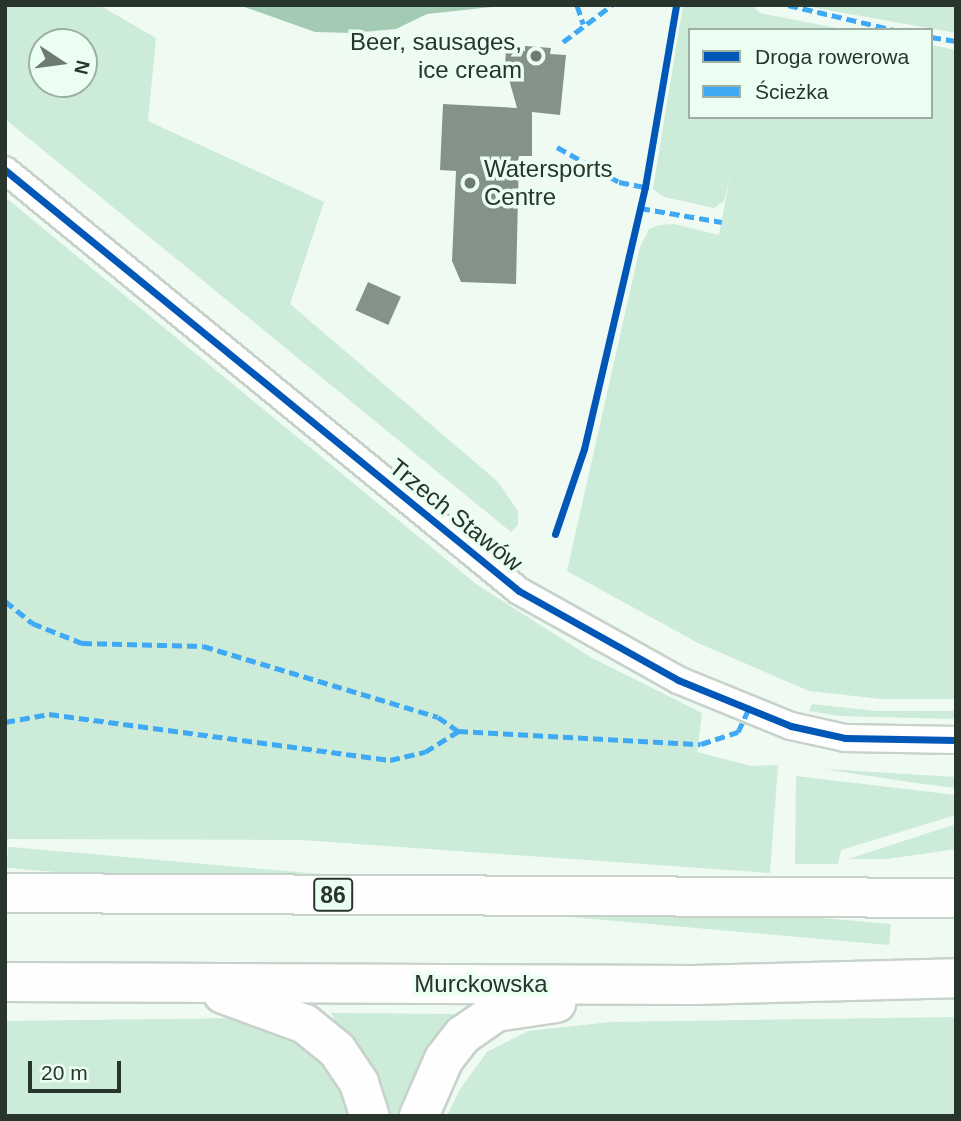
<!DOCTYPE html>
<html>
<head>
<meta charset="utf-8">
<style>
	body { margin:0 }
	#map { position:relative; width:961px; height:1121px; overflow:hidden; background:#effaf3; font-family:Arial,sans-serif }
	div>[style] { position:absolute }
	.green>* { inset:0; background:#ccebd8; transform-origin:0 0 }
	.water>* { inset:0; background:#a3cbb3 }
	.building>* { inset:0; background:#84938a; transform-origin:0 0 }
	.roads { filter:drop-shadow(2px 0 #c7d2cb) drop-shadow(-2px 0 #c7d2cb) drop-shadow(0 2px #c7d2cb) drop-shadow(0 -2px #c7d2cb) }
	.street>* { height:26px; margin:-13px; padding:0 13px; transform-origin:13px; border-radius:13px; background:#fdfefd }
	.highway>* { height:38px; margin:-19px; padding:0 19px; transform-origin:19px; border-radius:19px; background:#fdfefd }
	.quiet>* { height:5px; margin-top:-2.5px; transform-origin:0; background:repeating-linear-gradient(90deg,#3fa9f5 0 10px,transparent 0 15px) }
	.cycleway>* { height:7px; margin:-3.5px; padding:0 3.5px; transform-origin:3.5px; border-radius:3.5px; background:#0057b8 }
	.dots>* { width:19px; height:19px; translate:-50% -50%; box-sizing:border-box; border:4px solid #ebfef2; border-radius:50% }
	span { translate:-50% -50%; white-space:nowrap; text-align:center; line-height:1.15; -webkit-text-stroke:7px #ebfef2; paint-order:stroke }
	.shield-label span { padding:2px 5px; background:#ebfef2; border:2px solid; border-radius:5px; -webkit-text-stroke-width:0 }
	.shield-label { font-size:23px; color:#28352d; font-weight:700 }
	.poi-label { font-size:24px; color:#28352d }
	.right { translate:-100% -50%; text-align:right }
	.left { translate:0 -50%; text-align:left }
	.street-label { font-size:24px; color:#28352d }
	.frame { position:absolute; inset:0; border:7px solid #28352d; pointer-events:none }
	.legend { position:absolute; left:688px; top:28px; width:245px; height:91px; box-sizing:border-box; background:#ebfef2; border:2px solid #9daea3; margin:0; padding:9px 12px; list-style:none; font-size:21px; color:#28352d }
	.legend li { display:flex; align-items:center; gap:14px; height:35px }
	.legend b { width:35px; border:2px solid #9daea3 }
	.north { position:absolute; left:28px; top:28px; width:70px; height:70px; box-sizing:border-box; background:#ebfef2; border:2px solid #9daea3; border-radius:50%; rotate:103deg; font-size:19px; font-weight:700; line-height:28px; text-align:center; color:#28352d }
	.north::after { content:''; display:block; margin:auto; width:24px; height:32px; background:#6e7a72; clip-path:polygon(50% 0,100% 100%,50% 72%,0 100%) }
	.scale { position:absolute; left:28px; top:1061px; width:93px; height:32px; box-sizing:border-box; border:4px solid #28352d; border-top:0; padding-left:9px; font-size:21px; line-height:24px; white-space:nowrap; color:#28352d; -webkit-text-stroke:5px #ebfef2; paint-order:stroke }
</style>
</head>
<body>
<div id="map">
	<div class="green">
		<div style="clip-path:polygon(evenodd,5px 5px,99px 5px,156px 38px,148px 121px,324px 202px,290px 304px,498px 482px,518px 511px,518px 525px,511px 532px,5px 119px,5px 5px,42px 42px,84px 42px,84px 84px,42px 84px,42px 42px)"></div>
		<div style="clip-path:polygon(683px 5px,752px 5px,760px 13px,847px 30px,690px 30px,690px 117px,931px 117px,931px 45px,956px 50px,956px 699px,881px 699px,809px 691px,698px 643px,567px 571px,640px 247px,649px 229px,659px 225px,674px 224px,719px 235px,730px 176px,724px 201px,714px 208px,664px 197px,653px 189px)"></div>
		<div style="clip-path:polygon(810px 5px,956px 6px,956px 33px,816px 8px)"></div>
		<div style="clip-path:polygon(5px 197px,476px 584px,592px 658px,702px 713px,697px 752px,751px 766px,778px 765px,770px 873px,302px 840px,5px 839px)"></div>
		<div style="clip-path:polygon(812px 704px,876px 711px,956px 711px,956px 719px,839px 716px,809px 711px)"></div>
		<div style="clip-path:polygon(824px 769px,956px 777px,956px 788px,916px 783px)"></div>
		<div style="clip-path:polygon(796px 776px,956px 795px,956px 815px,841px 850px,838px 864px,795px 864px)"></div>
		<div style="clip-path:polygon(956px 824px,956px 849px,887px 859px,848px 859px)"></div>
		<div style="left:891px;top:924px;width:21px;height:886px;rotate:95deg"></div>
		<div style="clip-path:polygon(331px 1013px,458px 1014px,427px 1053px,399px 1116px,385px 1116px)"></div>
		<div style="clip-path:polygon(956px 1017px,956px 1116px,447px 1116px,460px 1089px,487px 1052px,528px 1031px,611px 1022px)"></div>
		<div style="clip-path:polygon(243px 1018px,273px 1028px,319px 1061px,356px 1116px,5px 1116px,5px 1021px)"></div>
	</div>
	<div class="water">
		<div style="clip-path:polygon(239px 5px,510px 5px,427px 14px,396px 29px,352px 33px,315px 32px)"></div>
	</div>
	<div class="building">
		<div style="clip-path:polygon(525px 46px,551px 48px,550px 54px,566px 55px,560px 115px,532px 112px,532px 156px,519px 156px,516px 284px,461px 282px,452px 261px,456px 171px,440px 170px,443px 104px,517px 108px,505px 65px,506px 50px,525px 51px)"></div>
		<div style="left:368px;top:282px;width:36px;height:31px;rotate:24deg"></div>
	</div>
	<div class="roads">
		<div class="street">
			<div style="left:5px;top:170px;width:664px;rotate:39.32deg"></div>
			<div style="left:519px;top:591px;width:182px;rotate:29.2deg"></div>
			<div style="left:678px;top:680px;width:122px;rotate:22.2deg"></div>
			<div style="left:791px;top:726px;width:55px;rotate:12.5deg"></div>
			<div style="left:845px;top:738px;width:111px;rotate:1deg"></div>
		</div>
		<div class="highway">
			<div style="left:5px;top:893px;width:951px;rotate:0.3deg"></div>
			<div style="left:5px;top:982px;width:689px;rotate:0.25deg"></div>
			<div style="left:694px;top:985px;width:262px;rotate:-1.5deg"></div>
			<div style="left:223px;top:994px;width:87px;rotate:20.1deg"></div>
			<div style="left:305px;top:1024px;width:41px;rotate:39.1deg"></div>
			<div style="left:337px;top:1050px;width:40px;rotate:56deg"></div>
			<div style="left:359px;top:1083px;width:35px;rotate:72deg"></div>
			<div style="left:419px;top:1116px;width:62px;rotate:-66.3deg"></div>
			<div style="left:444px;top:1059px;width:31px;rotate:-52deg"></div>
			<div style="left:463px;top:1035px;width:40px;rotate:-34.9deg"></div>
			<div style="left:496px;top:1012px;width:61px;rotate:-8.5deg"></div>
		</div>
	</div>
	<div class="quiet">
		<div style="left:577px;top:5px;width:20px;rotate:72deg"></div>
		<div style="left:788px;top:5px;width:110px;rotate:13.2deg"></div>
		<div style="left:931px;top:37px;width:25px;rotate:9deg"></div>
		<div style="left:563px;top:42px;width:61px;rotate:-37.1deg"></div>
		<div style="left:557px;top:147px;width:71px;rotate:29.4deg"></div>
		<div style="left:619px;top:182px;width:26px;rotate:11deg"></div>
		<div style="left:640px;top:208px;width:83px;rotate:9.7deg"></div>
		<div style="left:5px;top:601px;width:35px;rotate:39deg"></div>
		<div style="left:32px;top:623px;width:54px;rotate:21.8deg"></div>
		<div style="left:82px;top:643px;width:121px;rotate:1.4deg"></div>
		<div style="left:203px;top:646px;width:245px;rotate:16.8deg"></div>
		<div style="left:438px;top:717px;width:24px;rotate:35deg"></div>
		<div style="left:5px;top:722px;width:45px;rotate:-10.3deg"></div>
		<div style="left:49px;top:714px;width:344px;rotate:7.7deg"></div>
		<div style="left:390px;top:760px;width:36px;rotate:-13deg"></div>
		<div style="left:425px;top:752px;width:39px;rotate:-32deg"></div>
		<div style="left:458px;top:731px;width:243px;rotate:3.1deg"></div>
		<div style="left:701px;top:744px;width:39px;rotate:-18deg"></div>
		<div style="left:738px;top:732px;width:23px;rotate:-65deg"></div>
	</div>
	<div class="cycleway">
		<div style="left:5px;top:170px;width:664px;rotate:39.32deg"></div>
		<div style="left:519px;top:591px;width:182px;rotate:29.2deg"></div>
		<div style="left:678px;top:680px;width:122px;rotate:22.2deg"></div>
		<div style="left:791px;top:726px;width:55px;rotate:12.5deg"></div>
		<div style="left:845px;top:738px;width:111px;rotate:1deg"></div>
		<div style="left:555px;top:534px;width:90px;rotate:-71.2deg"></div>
		<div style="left:584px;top:449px;width:269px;rotate:-76.9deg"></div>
		<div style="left:645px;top:187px;width:185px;rotate:-80.3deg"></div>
	</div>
	<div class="dots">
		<div style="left:536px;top:56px;background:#6e7a72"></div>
		<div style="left:470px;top:183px;background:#6e7a72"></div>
	</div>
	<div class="shield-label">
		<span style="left:333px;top:895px">86</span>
	</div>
	<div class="poi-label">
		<span class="right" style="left:522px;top:56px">Beer, sausages,<br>ice cream</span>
		<span class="left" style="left:484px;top:183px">Watersports<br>Centre</span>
	</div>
	<div class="street-label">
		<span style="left:456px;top:515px;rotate:39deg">Trzech Stawów</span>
		<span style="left:481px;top:984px">Murckowska</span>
	</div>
	<div class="frame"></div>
	<ul class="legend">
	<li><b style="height:9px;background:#0057b8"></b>Droga rowerowa</li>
	<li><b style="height:9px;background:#3fa9f5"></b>Ścieżka</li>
	</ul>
	<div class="north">N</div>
	<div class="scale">20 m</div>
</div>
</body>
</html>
